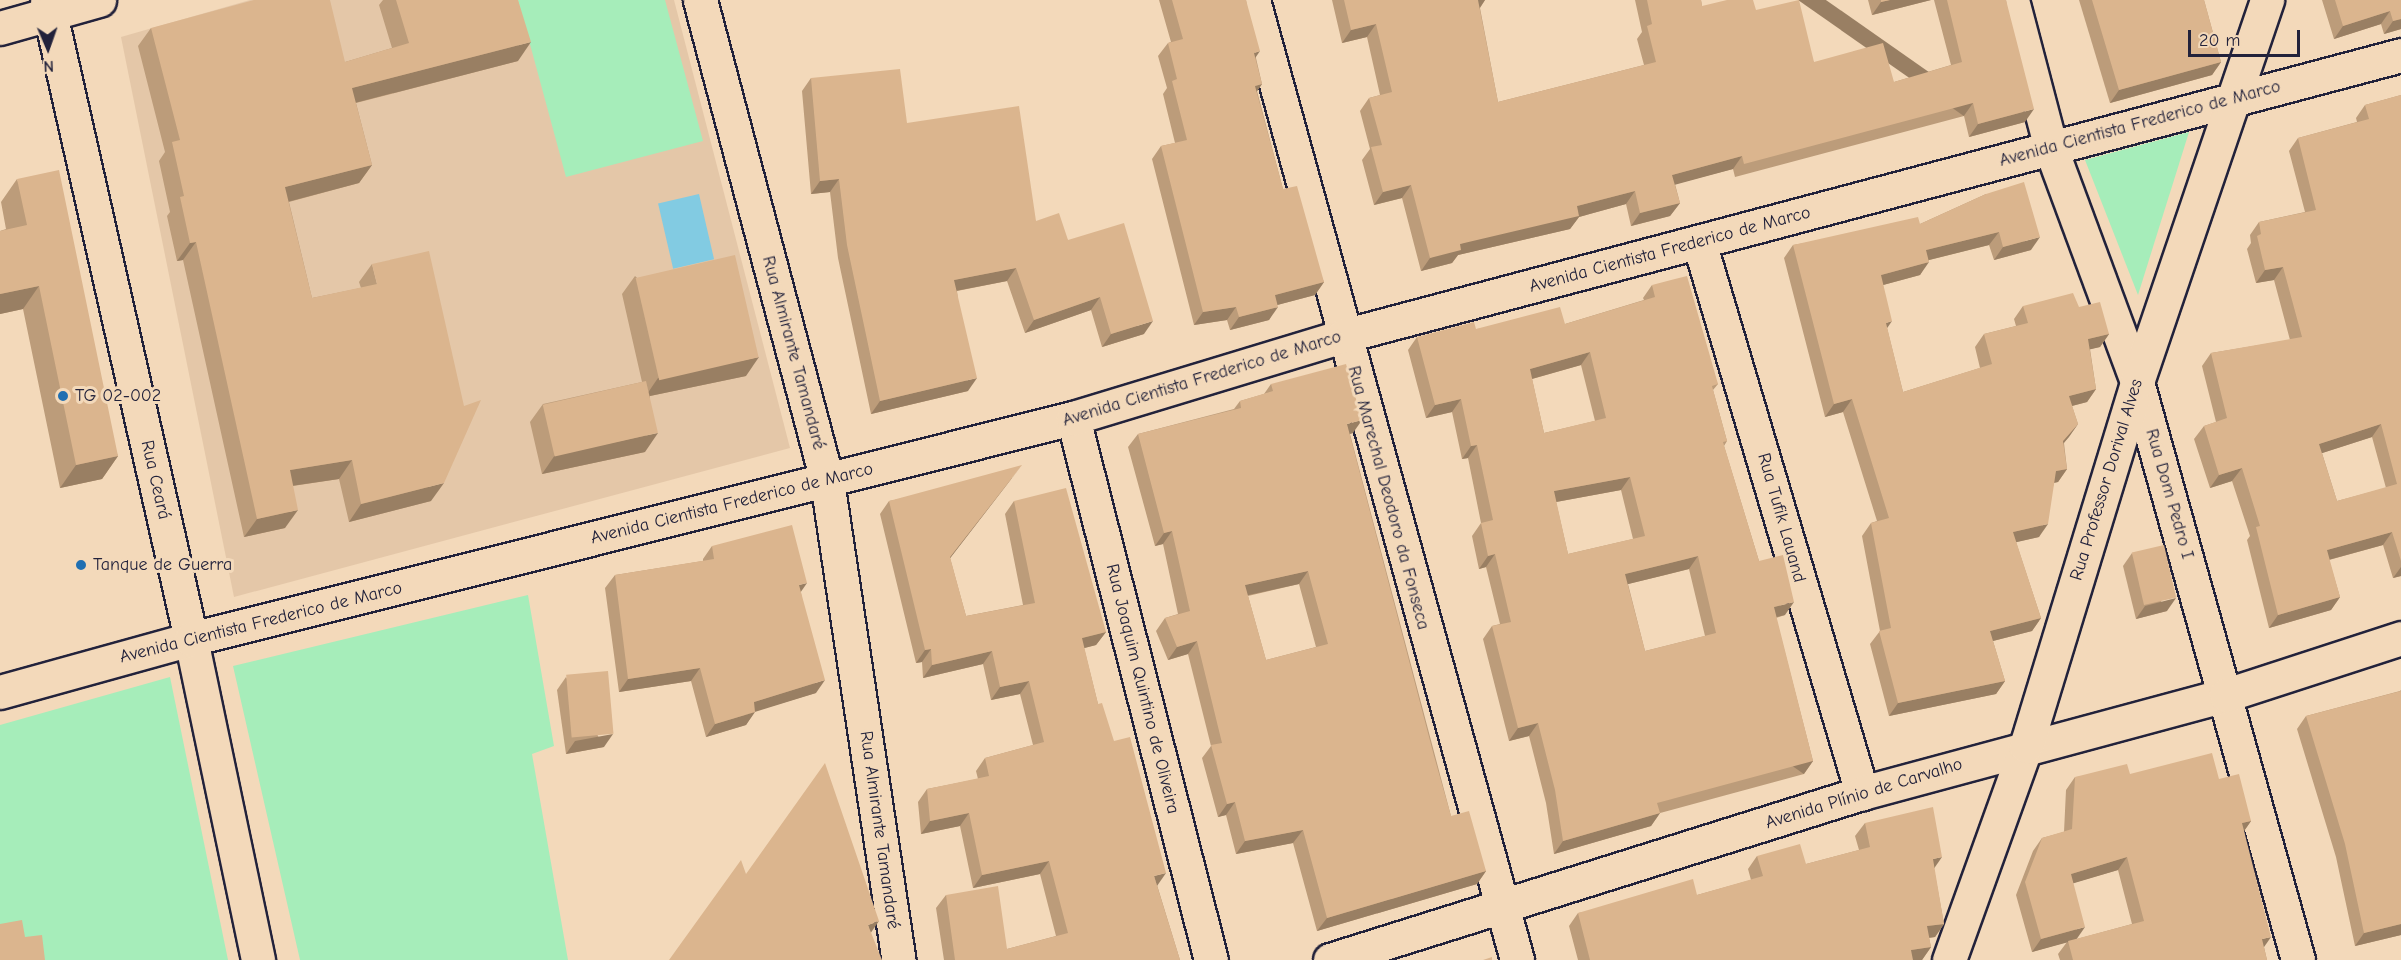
<!DOCTYPE html>
<html>
<head>
<meta charset="utf-8">
<style>
	body { margin:0 }
	#map { position:relative; width:2401px; height:960px; overflow:hidden; background:#f3d9ba; font-family:"Comic Neue",sans-serif }
	div>[style] { position:absolute }
	.built>* { inset:0; background:#e4c7a8 }
	.green>* { inset:0; background:#a6edba }
	.water>* { inset:0; background:#82cbe2; transform-origin:0 0 }
	.roads { filter:drop-shadow(2px 0 #22223b) drop-shadow(-2px 0 #22223b) drop-shadow(0 2px #22223b) drop-shadow(0 -2px #22223b) }
	.minor>* { height:33px; margin:-16.5px; padding:0 16.5px; transform-origin:16.5px; border-radius:16.5px; background:#f3d9ba }
	.wall>* { inset:0; background:#bc9c7a }
	.shaded-wall>* { inset:0; background:#997f63; transform-origin:0 0 }
	.building>* { inset:0; background:#dbb58e; transform-origin:0 0 }
	.dots>* { width:16px; height:16px; translate:-50% -50%; box-sizing:border-box; border:3px solid #f3d9ba; border-radius:50% }
	span { translate:-50% -50%; white-space:nowrap; text-align:center; line-height:1.15; -webkit-text-stroke:6px #f3d9ba; paint-order:stroke }
	.street-label { font-size:18px; color:#22223b }
	.poi-label { font-size:18px; color:#22223b }
	.left { translate:0 -50%; text-align:left }
	.north { position:absolute; left:18px; top:18px; width:60px; height:60px; -webkit-text-stroke:4px #f3d9ba; paint-order:stroke; rotate:178deg; font-size:16px; font-weight:700; line-height:24px; text-align:center; color:#22223b }
	.north::after { content:''; display:block; margin:auto; width:21px; height:27px; background:#22223b; clip-path:polygon(50% 0,100% 100%,50% 72%,0 100%) }
	.scale { position:absolute; left:2188px; top:30px; width:112px; height:27px; box-sizing:border-box; border:3px solid #22223b; border-top:0; padding-left:8px; font-size:18px; line-height:21px; white-space:nowrap; color:#22223b; -webkit-text-stroke:4px #f3d9ba; paint-order:stroke }
</style>
</head>
<body>
<div id="map">
	<div class="built">
		<div style="clip-path:polygon(250px 0,674px 0,790px 448px,234px 597px,121px 37px)"></div>
	</div>
	<div class="green">
		<div style="clip-path:polygon(518px 0,665px 0,703px 141px,566px 177px)"></div>
		<div style="clip-path:polygon(2189px 132px,2138px 295px,2085px 160px)"></div>
		<div style="clip-path:polygon(528px 595px,554px 746px,532px 754px,568px 960px,300px 960px,233px 666px)"></div>
		<div style="clip-path:polygon(170px 677px,228px 960px,0 960px,0 725px)"></div>
	</div>
	<div class="water">
		<div style="left:699px;top:194px;width:67px;height:42px;rotate:77deg"></div>
	</div>
	<div class="roads">
		<div class="minor">
			<div style="left:47px;top:0;width:655px;rotate:77.3deg"></div>
			<div style="left:191px;top:639px;width:328px;rotate:78.2deg"></div>
			<div style="left:700px;top:0;width:497px;rotate:75.2deg"></div>
			<div style="left:827px;top:481px;width:484px;rotate:81.5deg"></div>
			<div style="left:1253px;top:0;width:996px;rotate:74.62deg"></div>
			<div style="left:2012px;top:0;width:154px;rotate:75.3deg"></div>
			<div style="left:2051px;top:149px;width:248px;rotate:69.7deg"></div>
			<div style="left:2137px;top:382px;width:600px;rotate:74.43deg"></div>
			<div style="left:0;top:28px;width:103px;rotate:-15.8deg"></div>
			<div style="left:1699px;top:242px;width:575px;rotate:73.52deg"></div>
			<div style="left:1073px;top:418px;width:559px;rotate:75.72deg"></div>
			<div style="left:0;top:692px;width:198px;rotate:-15.5deg"></div>
			<div style="left:191px;top:639px;width:909px;rotate:-14.07deg"></div>
			<div style="left:1073px;top:418px;width:282px;rotate:-16.9deg"></div>
			<div style="left:1343px;top:336px;width:1095px;rotate:-14.87deg"></div>
			<div style="left:1330px;top:960px;width:558px;rotate:-17.43deg"></div>
			<div style="left:1862px;top:793px;width:377px;rotate:-15.1deg"></div>
			<div style="left:2226px;top:695px;width:184px;rotate:-18deg"></div>
			<div style="left:1949px;top:960px;width:227px;rotate:-70.2deg"></div>
			<div style="left:2026px;top:746px;width:381px;rotate:-73deg"></div>
			<div style="left:2137px;top:382px;width:404px;rotate:-71.2deg"></div>
		</div>
	</div>
	<div class="wall">
		<div style="clip-path:polygon(383px 0,518px 0,518px 61px,356px 103px,372px 165px,359px 183px,289px 202px,312px 298px,361px 288px,359px 282px,372px 264px,431px 501px,349px 522px,339px 479px,293px 486px,285px 528px,244px 537px,183px 260px,177px 261px,167px 216px,170px 212px,159px 161px,165px 152px,138px 46px,151px 28px,345px 62px,392px 48px,379px 5px)"></div>
		<div style="clip-path:polygon(1159px 0,1246px 0,1256px 58px,1262px 84px,1257px 91px,1283px 189px,1324px 282px,1315px 295px,1277px 305px,1269px 320px,1230px 330px,1227px 320px,1194px 325px,1152px 159px,1161px 146px,1175px 143px,1163px 94px,1167px 88px,1158px 56px,1168px 43px,1171px 42px)"></div>
		<div style="clip-path:polygon(1332px 0,1485px 0,1480px 8px,1498px 102px,1644px 65px,1637px 39px,1642px 32px,1635px 0,1701px 0,1702px 6px,1756px 10px,1814px 62px,1894px 82px,1951px 65px,1934px 0,2006px 0,2025px 122px,1969px 137px,1964px 116px,1735px 177px,1733px 169px,1675px 184px,1680px 203px,1670px 216px,1631px 226px,1626px 204px,1579px 217px,1570px 229px,1458px 255px,1452px 263px,1421px 271px,1402px 198px,1374px 205px,1362px 160px,1370px 149px,1360px 111px,1369px 98px,1380px 95px,1367px 37px,1342px 43px)"></div>
		<div style="clip-path:polygon(1868px 0,1931px 0,1872px 15px)"></div>
		<div style="clip-path:polygon(2079px 0,2204px 0,2221px 62px,2212px 75px,2110px 103px)"></div>
		<div style="clip-path:polygon(2322px 0,2401px 0,2401px 29px,2384px 34px,2381px 24px,2334px 39px)"></div>
		<div style="clip-path:polygon(811px 78px,907px 123px,1036px 221px,1068px 240px,1144px 334px,1102px 347px,1091px 310px,1025px 333px,1007px 281px,957px 291px,968px 391px,871px 414px,838px 258px,830px 192px,811px 194px,802px 91px)"></div>
		<div style="clip-path:polygon(evenodd,2401px 95px,2401px 576px,2393px 578px,2383px 545px,2329px 560px,2340px 597px,2331px 610px,2269px 628px,2247px 540px,2250px 536px,2232px 481px,2210px 488px,2194px 439px,2204px 426px,2216px 422px,2202px 366px,2211px 353px,2290px 340px,2274px 280px,2256px 283px,2247px 249px,2251px 243px,2250px 235px,2259px 222px,2305px 212px,2289px 151px,2298px 138px,2357px 122px,2356px 118px,2365px 105px,2401px 95px,2372px 437px,2386px 488px,2337px 501px,2322px 453px,2372px 437px)"></div>
		<div style="clip-path:polygon(17px 179px,118px 456px,102px 479px,60px 488px,23px 309px,0 314px,0 231px,6px 229px,1px 202px)"></div>
		<div style="clip-path:polygon(1986px 194px,2031px 250px,1994px 260px,1989px 245px,1929px 260px,1920px 275px,1883px 285px,1887px 328px,1903px 392px,1980px 368px,1975px 347px,1984px 334px,2016px 326px,2014px 319px,2023px 306px,2079px 307px,2109px 334px,2100px 347px,2090px 349px,2096px 389px,2087px 402px,2072px 406px,2078px 424px,2064px 443px,2067px 469px,2058px 482px,2054px 483px,2039px 537px,2016px 542px,2041px 618px,2032px 631px,1993px 641px,2005px 681px,1996px 694px,1889px 716px,1870px 644px,1880px 631px,1862px 536px,1871px 523px,1877px 521px,1843px 412px,1825px 417px,1784px 258px,1793px 245px,1920px 224px)"></div>
		<div style="clip-path:polygon(635px 276px,746px 376px,650px 396px,645px 452px,542px 474px,530px 422px,543px 404px,642px 382px,622px 294px)"></div>
		<div style="clip-path:polygon(evenodd,1652px 285px,1718px 384px,1713px 390px,1727px 441px,1724px 446px,1759px 561px,1785px 615px,1776px 618px,1813px 761px,1804px 774px,1660px 813px,1651px 826px,1554px 854px,1546px 803px,1529px 736px,1509px 741px,1483px 639px,1492px 626px,1500px 624px,1486px 567px,1479px 569px,1472px 536px,1481px 523px,1468px 458px,1462px 459px,1452px 412px,1426px 418px,1408px 350px,1417px 337px,1476px 329px,1565px 324px,1644px 300px,1643px 298px,1652px 285px,1581px 365px,1595px 421px,1544px 433px,1532px 379px,1581px 365px,1652px 285px,1621px 490px,1633px 539px,1568px 554px,1556px 502px,1621px 490px,1652px 285px,1689px 569px,1705px 636px,1645px 651px,1628px 584px,1689px 569px)"></div>
		<div style="clip-path:polygon(evenodd,1271px 384px,1353px 433px,1350px 434px,1451px 816px,1486px 871px,1477px 884px,1317px 931px,1293px 843px,1236px 854px,1226px 815px,1218px 817px,1202px 758px,1211px 746px,1188px 654px,1168px 660px,1156px 631px,1165px 618px,1178px 614px,1163px 544px,1155px 546px,1128px 447px,1138px 434px,1234px 409px,1240px 401px,1264px 394px,1271px 384px,1299px 584px,1316px 647px,1266px 660px,1248px 596px,1299px 584px)"></div>
		<div style="clip-path:polygon(1012px 478px,950px 558px,966px 616px,1023px 605px,1005px 514px,1014px 501px,1106px 632px,1096px 645px,1084px 648px,1098px 704px,1157px 885px,1180px 960px,944px 960px,936px 908px,946px 895px,1007px 949px,1056px 936px,1040px 874px,973px 888px,960px 826px,921px 834px,918px 802px,927px 789px,978px 779px,976px 771px,985px 758px,1033px 745px,1020px 694px,991px 700px,983px 664px,923px 678px,922px 662px,916px 663px,880px 514px,889px 501px)"></div>
		<div style="clip-path:polygon(712px 546px,801px 593px,816px 693px,755px 711px,746px 725px,706px 737px,691px 681px,619px 692px,605px 588px,615px 575px,703px 561px,703px 559px)"></div>
		<div style="clip-path:polygon(2132px 553px,2167px 611px,2136px 619px,2123px 566px)"></div>
		<div style="clip-path:polygon(566px 677px,604px 747px,566px 754px,557px 690px)"></div>
		<div style="clip-path:polygon(2401px 690px,2401px 935px,2355px 946px,2336px 857px,2297px 729px,2306px 716px,2400px 691px)"></div>
		<div style="clip-path:polygon(evenodd,2130px 774px,2219px 779px,2251px 821px,2244px 831px,2264px 947px,2267px 960px,2060px 960px,2058px 954px,2067px 942px,2032px 952px,2016px 895px,2033px 851px,2042px 838px,2064px 832px,2066px 790px,2075px 777px,2130px 774px,2118px 870px,2132px 924px,2077px 939px,2073px 883px,2118px 870px)"></div>
		<div style="clip-path:polygon(1865px 823px,1934px 869px,1944px 924px,1935px 937px,1929px 938px,1931px 947px,1922px 960px,1578px 960px,1569px 926px,1578px 913px,1697px 895px,1751px 880px,1748px 869px,1757px 856px,1806px 864px,1859px 850px,1855px 836px)"></div>
	</div>
	<div class="shaded-wall">
		<div style="clip-path:polygon(1478px 0,1485px 0,1477px 12px)"></div>
		<div style="clip-path:polygon(1890px 0,1931px 0,1872px 15px,1881px 2px)"></div>
		<div style="clip-path:polygon(2390px 11px,2381px 24px,2334px 39px,2343px 26px)"></div>
		<div style="clip-path:polygon(2401px 19px,2401px 29px,2384px 34px,2393px 21px)"></div>
		<div style="clip-path:polygon(1376px 24px,1367px 37px,1342px 43px,1351px 30px)"></div>
		<div style="clip-path:polygon(531px 42px,518px 61px,339px 107px,352px 88px)"></div>
		<div style="clip-path:polygon(1260px 51px,1251px 64px,1254px 53px)"></div>
		<div style="clip-path:polygon(2221px 62px,2212px 75px,2110px 103px,2119px 90px)"></div>
		<div style="clip-path:polygon(1262px 84px,1253px 97px,1255px 86px)"></div>
		<div style="left:1973px;top:103px;width:16px;height:237px;rotate:125deg"></div>
		<div style="clip-path:polygon(2034px 109px,2025px 122px,1969px 137px,1978px 124px)"></div>
		<div style="clip-path:polygon(1742px 156px,1733px 169px,1663px 188px,1672px 175px)"></div>
		<div style="clip-path:polygon(372px 165px,359px 183px,272px 206px,285px 187px)"></div>
		<div style="clip-path:polygon(839px 179px,830px 192px,811px 194px,820px 181px)"></div>
		<div style="clip-path:polygon(1411px 185px,1402px 198px,1374px 205px,1383px 192px)"></div>
		<div style="clip-path:polygon(1635px 191px,1626px 204px,1579px 217px,1570px 229px,1458px 255px,1452px 263px,1421px 271px,1430px 258px,1460px 244px,1577px 206px)"></div>
		<div style="clip-path:polygon(1680px 203px,1670px 216px,1631px 226px,1640px 213px)"></div>
		<div style="clip-path:polygon(1999px 232px,1989px 245px,1917px 263px,1926px 250px)"></div>
		<div style="clip-path:polygon(2040px 237px,2031px 250px,1994px 260px,2003px 247px)"></div>
		<div style="clip-path:polygon(196px 242px,183px 260px,177px 261px,190px 243px)"></div>
		<div style="clip-path:polygon(1929px 262px,1920px 275px,1872px 288px,1881px 275px)"></div>
		<div style="clip-path:polygon(2283px 267px,2274px 280px,2256px 283px,2265px 270px)"></div>
		<div style="clip-path:polygon(1016px 268px,1007px 281px,945px 293px,954px 280px)"></div>
		<div style="clip-path:polygon(1324px 282px,1315px 295px,1266px 308px,1275px 295px)"></div>
		<div style="clip-path:polygon(39px 286px,23px 309px,0 314px,0 294px)"></div>
		<div style="clip-path:polygon(1100px 297px,1091px 310px,1025px 333px,1034px 320px)"></div>
		<div style="clip-path:polygon(1236px 307px,1227px 320px,1194px 325px,1203px 312px)"></div>
		<div style="clip-path:polygon(1278px 307px,1269px 320px,1230px 330px,1239px 317px)"></div>
		<div style="clip-path:polygon(1153px 321px,1144px 334px,1102px 347px,1111px 334px)"></div>
		<div style="clip-path:polygon(1892px 321px,1883px 334px,1886px 323px)"></div>
		<div style="clip-path:polygon(2109px 334px,2100px 347px,2079px 352px,2088px 339px)"></div>
		<div style="clip-path:polygon(1590px 352px,1581px 365px,1521px 382px,1530px 369px)"></div>
		<div style="clip-path:polygon(759px 357px,746px 376px,645px 397px,658px 378px)"></div>
		<div style="clip-path:polygon(977px 378px,968px 391px,871px 414px,880px 401px)"></div>
		<div style="clip-path:polygon(2096px 389px,2087px 402px,2060px 409px,2069px 396px)"></div>
		<div style="clip-path:polygon(1461px 399px,1452px 412px,1426px 418px,1435px 405px)"></div>
		<div style="clip-path:polygon(1852px 399px,1843px 412px,1825px 417px,1834px 404px)"></div>
		<div style="clip-path:polygon(1362px 420px,1353px 433px,1338px 437px,1347px 424px)"></div>
		<div style="clip-path:polygon(2078px 424px,2069px 437px,2054px 454px,2063px 441px)"></div>
		<div style="clip-path:polygon(2381px 424px,2372px 437px,2310px 457px,2319px 444px)"></div>
		<div style="clip-path:polygon(658px 433px,645px 452px,542px 474px,555px 455px)"></div>
		<div style="clip-path:polygon(1477px 445px,1468px 458px,1462px 459px,1471px 446px)"></div>
		<div style="clip-path:polygon(118px 456px,102px 479px,60px 488px,76px 465px)"></div>
		<div style="clip-path:polygon(352px 460px,339px 479px,277px 488px,290px 470px)"></div>
		<div style="clip-path:polygon(1022px 465px,1012px 478px,941px 570px,950px 557px)"></div>
		<div style="clip-path:polygon(2242px 468px,2232px 481px,2210px 488px,2219px 475px)"></div>
		<div style="clip-path:polygon(2067px 469px,2058px 482px,2047px 484px,2056px 471px)"></div>
		<div style="clip-path:polygon(1630px 477px,1621px 490px,1545px 504px,1554px 491px)"></div>
		<div style="clip-path:polygon(444px 483px,431px 501px,349px 522px,361px 504px)"></div>
		<div style="clip-path:polygon(298px 510px,285px 528px,244px 537px,257px 519px)"></div>
		<div style="clip-path:polygon(2048px 524px,2039px 537px,2004px 545px,2013px 532px)"></div>
		<div style="clip-path:polygon(1172px 531px,1163px 544px,1155px 546px,1164px 533px)"></div>
		<div style="clip-path:polygon(2392px 532px,2383px 545px,2317px 563px,2327px 550px)"></div>
		<div style="clip-path:polygon(1495px 554px,1486px 567px,1479px 569px,1488px 556px)"></div>
		<div style="clip-path:polygon(1698px 556px,1689px 569px,1616px 587px,1625px 574px)"></div>
		<div style="clip-path:polygon(2401px 567px,2401px 576px,2393px 578px)"></div>
		<div style="clip-path:polygon(1308px 571px,1299px 584px,1235px 598px,1245px 585px)"></div>
		<div style="clip-path:polygon(807px 583px,798px 596px,799px 585px)"></div>
		<div style="clip-path:polygon(2340px 597px,2331px 610px,2269px 628px,2278px 615px)"></div>
		<div style="clip-path:polygon(2176px 598px,2167px 611px,2136px 619px,2145px 606px)"></div>
		<div style="clip-path:polygon(1794px 602px,1785px 615px,1764px 620px,1774px 607px)"></div>
		<div style="clip-path:polygon(2041px 618px,2032px 631px,1981px 644px,1990px 631px)"></div>
		<div style="clip-path:polygon(1106px 632px,1096px 645px,1073px 651px,1082px 638px)"></div>
		<div style="clip-path:polygon(1197px 641px,1188px 654px,1168px 660px,1177px 647px)"></div>
		<div style="clip-path:polygon(931px 649px,922px 662px,916px 663px,925px 650px)"></div>
		<div style="clip-path:polygon(992px 651px,983px 664px,923px 678px,932px 665px)"></div>
		<div style="clip-path:polygon(700px 668px,691px 681px,619px 692px,628px 679px)"></div>
		<div style="clip-path:polygon(825px 680px,816px 693px,745px 715px,754px 702px)"></div>
		<div style="clip-path:polygon(1029px 681px,1020px 694px,991px 700px,1000px 687px)"></div>
		<div style="clip-path:polygon(2005px 681px,1996px 694px,1889px 716px,1898px 703px)"></div>
		<div style="clip-path:polygon(755px 712px,746px 725px,706px 737px,715px 724px)"></div>
		<div style="clip-path:polygon(1538px 723px,1529px 736px,1509px 741px,1518px 728px)"></div>
		<div style="clip-path:polygon(613px 734px,604px 747px,566px 754px,575px 741px)"></div>
		<div style="left:1813px;top:761px;width:16px;height:162px;rotate:125deg"></div>
		<div style="clip-path:polygon(1235px 802px,1226px 815px,1218px 817px,1227px 804px)"></div>
		<div style="clip-path:polygon(969px 813px,960px 826px,921px 834px,930px 821px)"></div>
		<div style="clip-path:polygon(1660px 813px,1651px 826px,1554px 854px,1563px 841px)"></div>
		<div style="clip-path:polygon(2251px 821px,2242px 834px,2242px 823px)"></div>
		<div style="clip-path:polygon(1303px 830px,1293px 843px,1236px 854px,1245px 841px)"></div>
		<div style="clip-path:polygon(1942px 857px,1933px 870px,1933px 859px)"></div>
		<div style="clip-path:polygon(2127px 857px,2118px 870px,2061px 887px,2071px 874px)"></div>
		<div style="clip-path:polygon(1049px 861px,1040px 874px,973px 888px,982px 875px)"></div>
		<div style="clip-path:polygon(1486px 871px,1477px 884px,1317px 931px,1327px 918px)"></div>
		<div style="clip-path:polygon(1166px 873px,1157px 886px,1154px 876px)"></div>
		<div style="clip-path:polygon(879px 921px,870px 934px,868px 925px)"></div>
		<div style="clip-path:polygon(1944px 924px,1935px 937px,1918px 939px,1927px 926px)"></div>
		<div style="clip-path:polygon(2401px 924px,2401px 935px,2355px 946px,2364px 933px)"></div>
		<div style="clip-path:polygon(2085px 927px,2076px 940px,2032px 952px,2041px 939px)"></div>
		<div style="clip-path:polygon(2271px 937px,2262px 950px,2262px 939px)"></div>
		<div style="clip-path:polygon(1931px 947px,1922px 960px,1905px 960px,1911px 950px)"></div>
	</div>
	<div class="building">
		<div style="clip-path:polygon(254px 0,330px 0,345px 62px,409px 43px,396px 0,518px 0,531px 42px,352px 88px,372px 165px,285px 187px,312px 298px,377px 284px,372px 264px,429px 251px,464px 406px,481px 400px,444px 483px,361px 504px,352px 460px,290px 470px,298px 510px,257px 519px,196px 242px,190px 243px,180px 197px,184px 196px,172px 142px,180px 140px,151px 28px)"></div>
		<div style="clip-path:polygon(1172px 0,1246px 0,1260px 51px,1254px 53px,1262px 84px,1255px 86px,1283px 189px,1297px 186px,1324px 282px,1275px 295px,1278px 307px,1239px 317px,1236px 307px,1203px 312px,1161px 146px,1187px 140px,1172px 81px,1177px 79px,1168px 43px,1183px 39px)"></div>
		<div style="clip-path:polygon(1344px 0,1480px 0,1478px 0,1498px 102px,1656px 62px,1647px 26px,1652px 24px,1647px 0,1701px 0,1702px 6px,1727px 0,1753px 0,1756px 10px,1799px 0,1814px 62px,1883px 43px,1894px 82px,1962px 62px,1947px 0,2006px 0,2034px 109px,1978px 124px,1973px 103px,1744px 164px,1742px 156px,1672px 175px,1680px 203px,1640px 213px,1635px 191px,1577px 206px,1579px 216px,1460px 244px,1461px 250px,1430px 258px,1411px 185px,1383px 192px,1371px 147px,1382px 145px,1369px 98px,1392px 92px,1376px 24px,1351px 30px)"></div>
		<div style="clip-path:polygon(1881px 0,1890px 0,1881px 2px)"></div>
		<div style="clip-path:polygon(2092px 0,2204px 0,2221px 62px,2119px 90px)"></div>
		<div style="clip-path:polygon(2335px 0,2401px 0,2401px 19px,2393px 21px,2390px 11px,2343px 26px)"></div>
		<div style="clip-path:polygon(900px 69px,907px 123px,1019px 106px,1036px 221px,1059px 213px,1068px 240px,1124px 223px,1153px 321px,1111px 334px,1100px 297px,1034px 320px,1016px 268px,954px 280px,977px 378px,880px 401px,847px 245px,839px 179px,820px 181px,811px 78px)"></div>
		<div style="clip-path:polygon(evenodd,2401px 95px,2401px 561px,2392px 532px,2327px 550px,2340px 597px,2278px 615px,2256px 527px,2260px 526px,2242px 468px,2219px 475px,2204px 426px,2227px 418px,2211px 353px,2302px 337px,2283px 267px,2265px 270px,2257px 236px,2261px 234px,2259px 222px,2316px 210px,2298px 138px,2369px 119px,2365px 105px,2401px 95px,2381px 424px,2397px 484px,2337px 501px,2319px 444px,2381px 424px)"></div>
		<div style="clip-path:polygon(59px 170px,118px 456px,76px 465px,39px 286px,0 294px,0 231px,27px 225px,17px 179px)"></div>
		<div style="clip-path:polygon(2024px 182px,2040px 237px,2003px 247px,1999px 232px,1926px 250px,1929px 262px,1881px 275px,1892px 321px,1886px 323px,1903px 392px,1992px 364px,1984px 334px,2028px 323px,2023px 306px,2073px 293px,2079px 307px,2100px 302px,2109px 334px,2088px 339px,2096px 389px,2069px 396px,2078px 424px,2063px 441px,2067px 469px,2056px 471px,2048px 524px,2013px 532px,2041px 618px,1990px 631px,2005px 681px,1898px 703px,1879px 631px,1891px 628px,1871px 523px,1889px 518px,1852px 399px,1834px 404px,1793px 245px,1918px 217px,1920px 224px,1986px 194px)"></div>
		<div style="left:735px;top:255px;width:105px;height:102px;rotate:77deg"></div>
		<div style="clip-path:polygon(evenodd,1687px 276px,1718px 384px,1712px 386px,1727px 441px,1723px 442px,1759px 561px,1783px 555px,1794px 602px,1774px 607px,1813px 761px,1657px 803px,1660px 813px,1563px 841px,1555px 790px,1538px 723px,1518px 728px,1492px 626px,1511px 622px,1495px 554px,1488px 556px,1481px 523px,1493px 520px,1477px 445px,1471px 446px,1461px 399px,1435px 405px,1417px 337px,1474px 322px,1476px 329px,1560px 307px,1565px 324px,1655px 297px,1652px 285px,1687px 276px,1590px 352px,1606px 418px,1544px 433px,1530px 369px,1590px 352px,1687px 276px,1630px 477px,1645px 536px,1568px 554px,1554px 491px,1630px 477px,1687px 276px,1698px 556px,1716px 633px,1645px 651px,1625px 574px,1698px 556px)"></div>
		<div style="clip-path:polygon(evenodd,1346px 364px,1362px 420px,1347px 424px,1434px 756px,1451px 816px,1469px 811px,1486px 871px,1327px 918px,1303px 830px,1245px 841px,1235px 802px,1227px 804px,1211px 745px,1222px 743px,1197px 641px,1177px 647px,1165px 618px,1190px 611px,1172px 531px,1164px 533px,1138px 434px,1241px 408px,1240px 401px,1273px 391px,1271px 384px,1346px 364px,1308px 571px,1328px 644px,1266px 660px,1245px 585px,1308px 571px)"></div>
		<div style="left:646px;top:381px;width:53px;height:106px;rotate:77deg"></div>
		<div style="clip-path:polygon(1022px 465px,950px 557px,966px 616px,1035px 603px,1014px 501px,1066px 488px,1106px 632px,1082px 638px,1098px 704px,1102px 703px,1114px 741px,1130px 737px,1166px 873px,1154px 876px,1180px 960px,955px 960px,946px 895px,998px 886px,1007px 949px,1068px 933px,1049px 861px,982px 875px,969px 813px,930px 821px,927px 789px,989px 776px,985px 758px,1044px 742px,1029px 681px,1000px 687px,992px 651px,932px 665px,931px 649px,925px 650px,889px 501px)"></div>
		<div style="clip-path:polygon(792px 525px,807px 583px,799px 585px,825px 680px,754px 702px,755px 712px,715px 724px,700px 668px,628px 679px,615px 575px,714px 559px,712px 546px)"></div>
		<div style="left:2164px;top:545px;width:54px;height:33px;rotate:77deg"></div>
		<div style="left:608px;top:671px;width:63px;height:42px;rotate:85deg"></div>
		<div style="clip-path:polygon(2401px 691px,2401px 924px,2364px 933px,2345px 844px,2306px 716px)"></div>
		<div style="clip-path:polygon(2212px 753px,2219px 779px,2239px 774px,2251px 821px,2242px 823px,2271px 937px,2262px 939px,2267px 960px,2073px 960px,2068px 941px,2144px 921px,2127px 857px,2071px 874px,2085px 927px,2041px 939px,2025px 882px,2042px 838px,2072px 829px,2075px 777px,2127px 764px,2130px 774px)"></div>
		<div style="clip-path:polygon(825px 763px,879px 921px,868px 925px,882px 960px,669px 960px,741px 860px,746px 874px)"></div>
		<div style="clip-path:polygon(1933px 807px,1942px 857px,1933px 859px,1944px 924px,1927px 926px,1931px 947px,1911px 950px,1913px 960px,1590px 960px,1578px 913px,1693px 879px,1697px 895px,1763px 876px,1757px 856px,1800px 844px,1806px 864px,1870px 847px,1865px 823px)"></div>
		<div style="clip-path:polygon(22px 920px,25px 937px,42px 935px,45px 960px,0 960px,0 924px)"></div>
		<div style="clip-path:polygon(1492px 957px,1492px 960px,1483px 960px)"></div>
	</div>
	<div class="dots">
		<div style="left:63px;top:396px;background:#1f6fb2"></div>
		<div style="left:81px;top:565px;background:#1f6fb2"></div>
	</div>
	<div class="street-label">
		<span style="left:2140px;top:124px;rotate:-15deg">Avenida Cientista Frederico de Marco</span>
		<span style="left:1670px;top:250px;rotate:-15deg">Avenida Cientista Frederico de Marco</span>
		<span style="left:793px;top:353px;rotate:75deg">Rua Almirante Tamandaré</span>
		<span style="left:1202px;top:379px;rotate:-17deg">Avenida Cientista Frederico de Marco</span>
		<span style="left:155px;top:480px;rotate:77deg">Rua Ceará</span>
		<span style="left:2107px;top:480px;rotate:-73deg">Rua Professor Dorival Alves</span>
		<span style="left:2169px;top:494px;rotate:74deg">Rua Dom Pedro I</span>
		<span style="left:1388px;top:498px;rotate:75deg">Rua Marechal Deodoro da Fonseca</span>
		<span style="left:732px;top:504px;rotate:-14deg">Avenida Cientista Frederico de Marco</span>
		<span style="left:1781px;top:518px;rotate:74deg">Rua Tufik Lauand</span>
		<span style="left:261px;top:623px;rotate:-14deg">Avenida Cientista Frederico de Marco</span>
		<span style="left:1142px;top:689px;rotate:76deg">Rua Joaquim Quintino de Oliveira</span>
		<span style="left:1864px;top:794px;rotate:-17deg">Avenida Plínio de Carvalho</span>
		<span style="left:879px;top:830px;rotate:82deg">Rua Almirante Tamandaré</span>
	</div>
	<div class="poi-label">
		<span class="left" style="left:75px;top:396px">TG 02-002</span>
		<span class="left" style="left:93px;top:565px">Tanque de Guerra</span>
	</div>
	<div class="north">N</div>
	<div class="scale">20 m</div>
</div>
</body>
</html>
